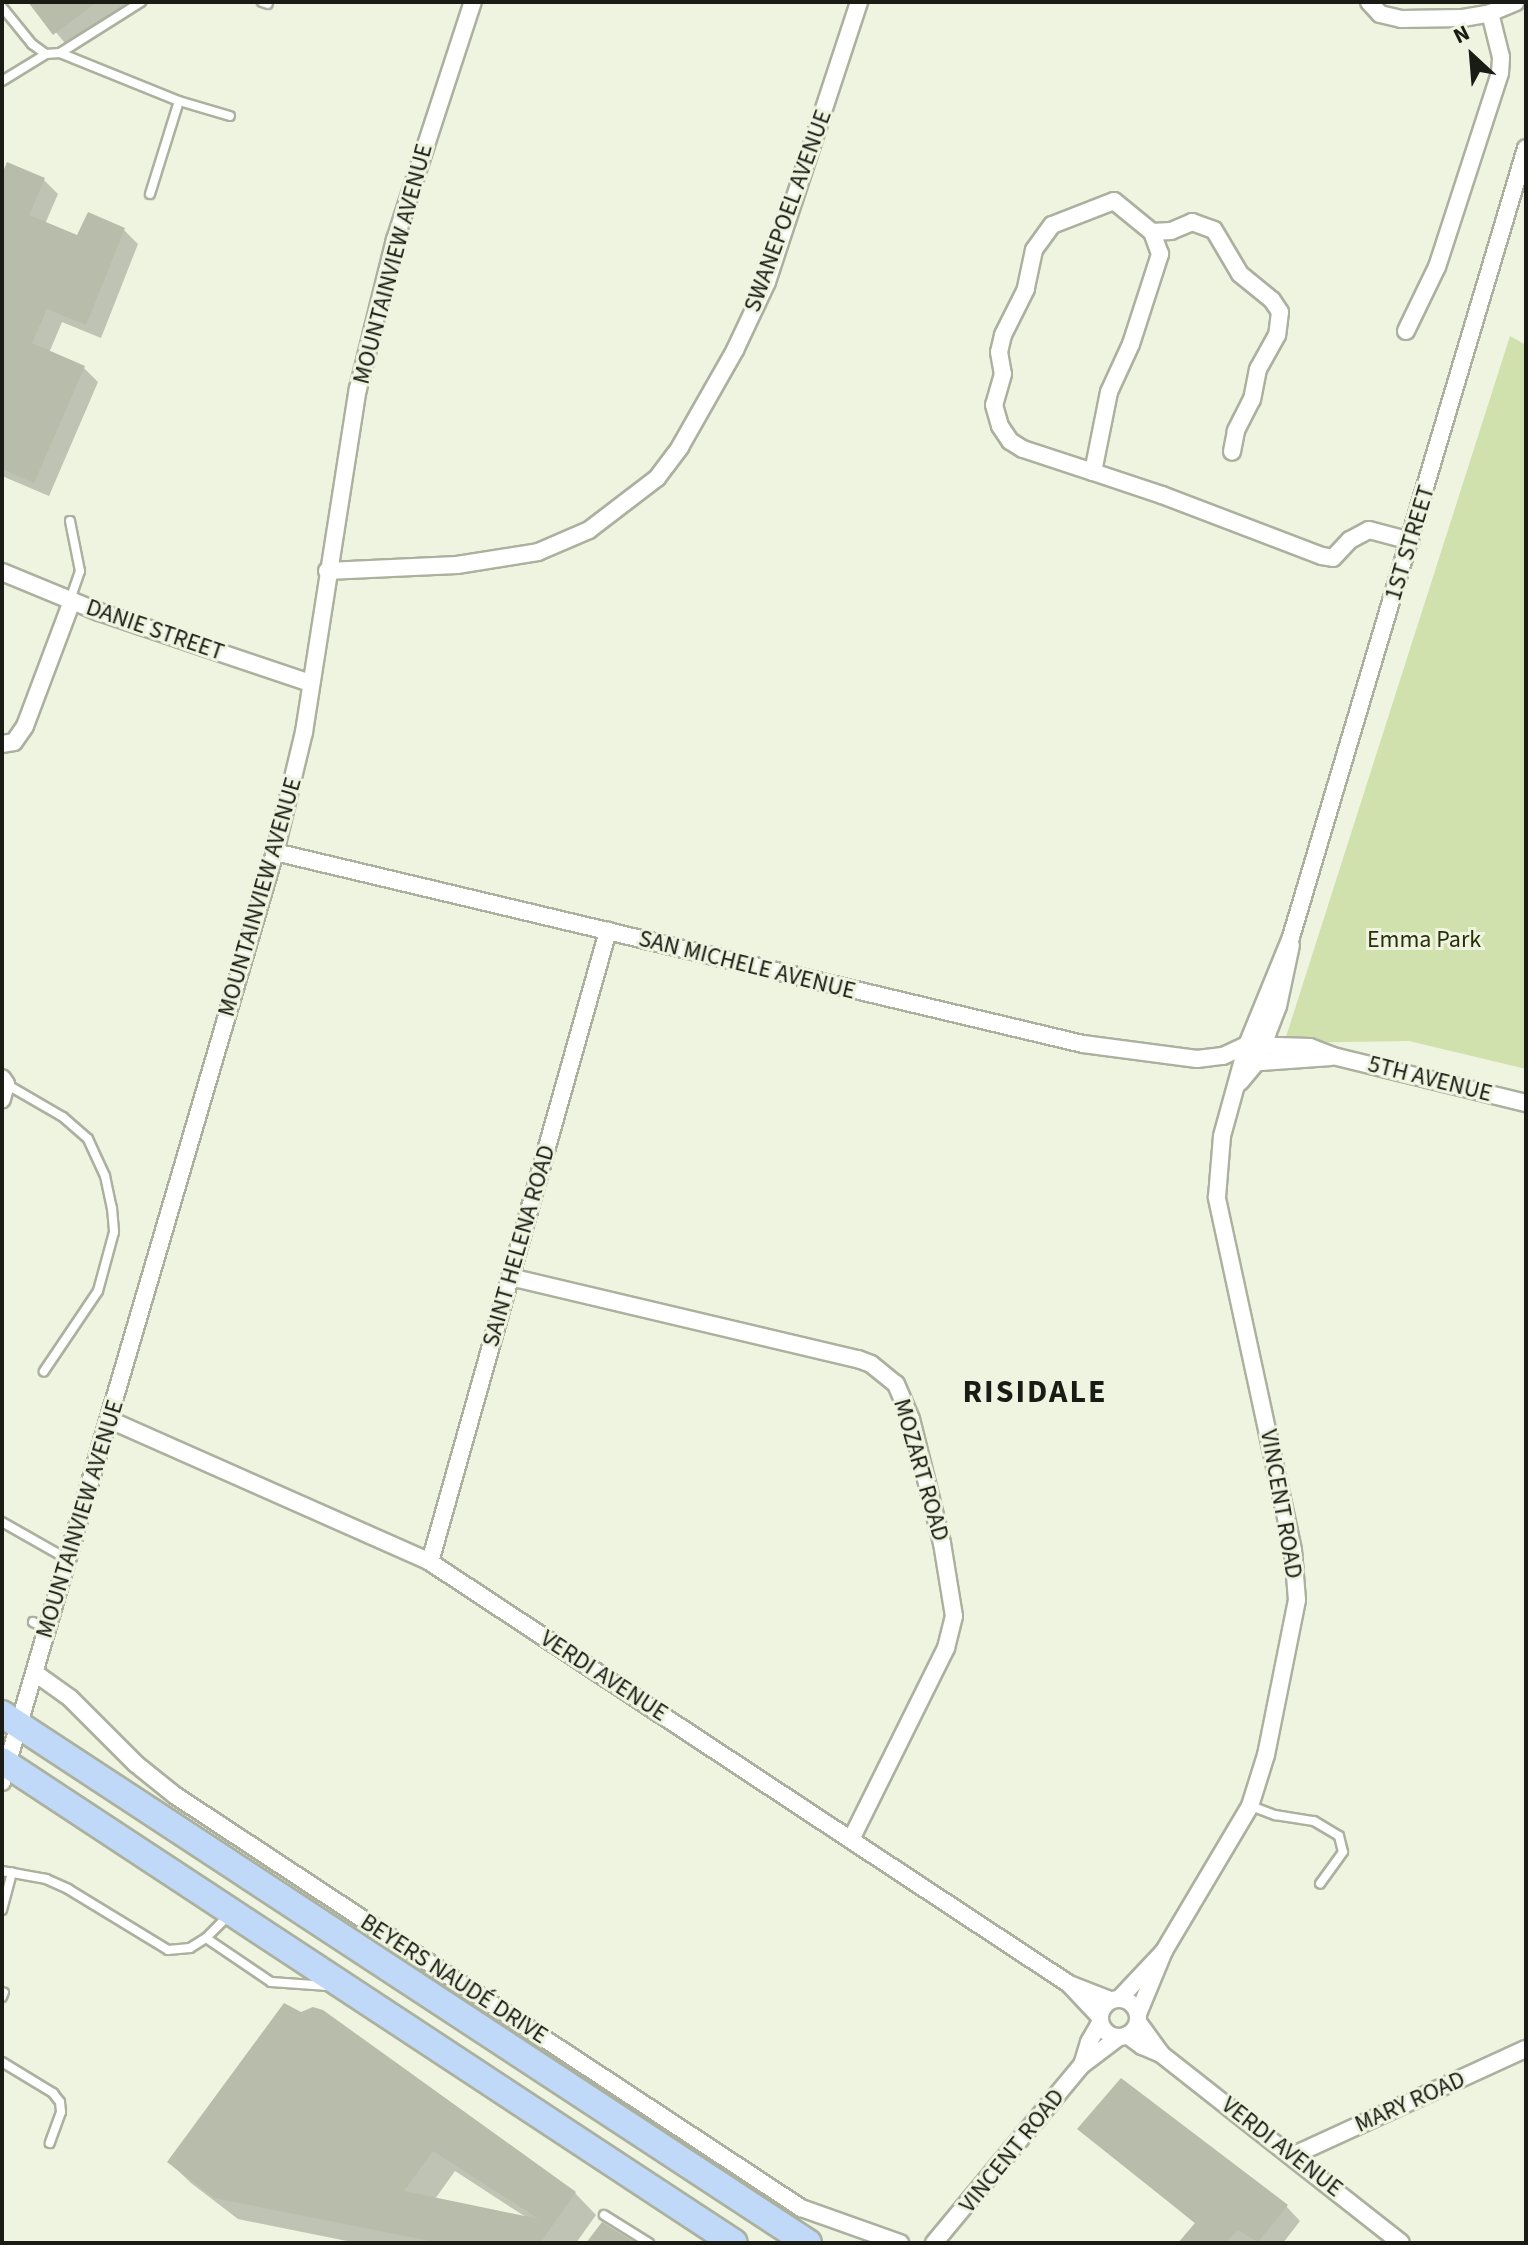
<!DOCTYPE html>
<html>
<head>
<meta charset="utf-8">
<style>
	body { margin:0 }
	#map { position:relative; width:1528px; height:2245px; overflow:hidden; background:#eef4e0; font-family:"Source Sans 3",sans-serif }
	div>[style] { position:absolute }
	.green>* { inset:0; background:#d1e1ae }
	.shadow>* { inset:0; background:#0003 }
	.building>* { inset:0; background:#b7bdaa }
	.roads { filter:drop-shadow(2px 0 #abb19e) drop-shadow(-2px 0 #abb19e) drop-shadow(0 2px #abb19e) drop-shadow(0 -2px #abb19e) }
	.lane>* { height:8px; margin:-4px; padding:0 4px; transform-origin:4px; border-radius:4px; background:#fff }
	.street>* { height:16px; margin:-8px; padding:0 8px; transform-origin:8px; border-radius:8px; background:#fff }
	.street>.ring { margin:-8px; padding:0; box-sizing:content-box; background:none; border:16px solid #fff; border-radius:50% }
	.primary>* { height:26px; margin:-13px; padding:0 13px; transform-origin:13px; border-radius:13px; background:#c0d9f8 }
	span { translate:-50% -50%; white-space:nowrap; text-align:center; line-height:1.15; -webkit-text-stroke:6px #eef4e0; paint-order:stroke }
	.street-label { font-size:24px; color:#191b14 }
	.park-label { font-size:24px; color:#273008 }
	.district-label { font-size:32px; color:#191b14; font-weight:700; letter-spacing:2px }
	.frame { position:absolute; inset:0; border:4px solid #191b14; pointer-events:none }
	.north { position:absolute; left:1432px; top:16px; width:80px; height:80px; -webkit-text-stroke:6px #eef4e0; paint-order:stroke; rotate:334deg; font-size:22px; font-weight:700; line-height:32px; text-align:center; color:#191b14 }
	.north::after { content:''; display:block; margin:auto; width:28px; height:36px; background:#191b14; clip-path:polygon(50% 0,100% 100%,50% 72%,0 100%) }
</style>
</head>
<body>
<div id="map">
	<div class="green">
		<div style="clip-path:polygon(1510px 336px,1526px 345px,1526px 1069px,1409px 1041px,1284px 1043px)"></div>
	</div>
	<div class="shadow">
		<div style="clip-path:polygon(31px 2px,130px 2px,69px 48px)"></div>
		<div style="clip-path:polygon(2px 179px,44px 180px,58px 194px,45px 224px,78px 238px,123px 229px,138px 244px,101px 338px,62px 322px,49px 353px,84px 368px,98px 382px,49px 496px,2px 476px)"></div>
		<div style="clip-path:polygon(evenodd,285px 2005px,575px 2193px,596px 2215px,576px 2243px,357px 2243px,238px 2219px,191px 2183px,169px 2162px,285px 2005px,455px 2171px,529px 2219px,435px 2199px,455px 2171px)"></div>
		<div style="clip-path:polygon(1080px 2129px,1286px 2206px,1300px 2221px,1283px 2243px,1181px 2243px,1196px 2224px)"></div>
	</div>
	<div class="building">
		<div style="clip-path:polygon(28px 2px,97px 2px,53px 35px)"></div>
		<div style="clip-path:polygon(7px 162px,45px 178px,29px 215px,77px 235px,88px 212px,125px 228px,86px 325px,47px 309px,32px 343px,85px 366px,34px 483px,2px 469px,2px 174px)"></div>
		<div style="clip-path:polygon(evenodd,284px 2003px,301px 2012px,313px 2007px,323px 2010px,576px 2192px,540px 2243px,440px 2243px,214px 2198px,167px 2162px,284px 2003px,433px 2151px,539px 2219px,404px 2191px,433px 2151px)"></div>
		<div style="clip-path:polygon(1121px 2078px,1288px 2205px,1258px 2242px,1238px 2230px,1225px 2243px,1178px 2243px,1195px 2223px,1077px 2129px)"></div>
		<div style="clip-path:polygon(602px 2222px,636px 2243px,586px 2243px)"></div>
	</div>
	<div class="roads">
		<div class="lane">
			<div style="left:262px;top:2px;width:6px;rotate:18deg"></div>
			<div style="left:2px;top:7px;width:48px;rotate:51deg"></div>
			<div style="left:32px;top:44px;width:17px;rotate:36deg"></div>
			<div style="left:46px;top:54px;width:14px;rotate:-4deg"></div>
			<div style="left:60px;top:53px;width:96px;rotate:-32.2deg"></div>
			<div style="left:60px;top:53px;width:128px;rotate:22deg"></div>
			<div style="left:179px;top:101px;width:53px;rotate:16.4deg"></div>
			<div style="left:2px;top:81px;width:52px;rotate:-31.5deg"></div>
			<div style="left:150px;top:194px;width:97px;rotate:-72.7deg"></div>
			<div style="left:70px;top:521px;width:51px;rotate:78.7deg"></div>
			<div style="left:80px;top:571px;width:31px;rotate:109deg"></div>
			<div style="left:6px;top:1084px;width:66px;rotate:30.1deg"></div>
			<div style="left:63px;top:1117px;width:33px;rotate:41deg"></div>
			<div style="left:88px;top:1139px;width:41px;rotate:65.3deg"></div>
			<div style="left:105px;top:1176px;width:33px;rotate:78deg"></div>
			<div style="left:112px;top:1208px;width:24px;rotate:85deg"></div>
			<div style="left:114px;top:1232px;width:61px;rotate:105.2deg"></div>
			<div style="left:98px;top:1291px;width:97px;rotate:124deg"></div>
			<div style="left:2px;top:1522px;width:75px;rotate:29.6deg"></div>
			<div style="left:33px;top:1622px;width:14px;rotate:25deg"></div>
			<div style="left:1251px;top:1806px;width:26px;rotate:21deg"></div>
			<div style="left:1275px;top:1815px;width:39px;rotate:9deg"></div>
			<div style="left:1314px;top:1821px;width:29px;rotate:31deg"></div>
			<div style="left:1339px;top:1836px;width:16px;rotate:76deg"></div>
			<div style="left:1343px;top:1852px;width:39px;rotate:126deg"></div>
			<div style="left:2px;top:1871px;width:45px;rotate:10.3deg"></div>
			<div style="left:46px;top:1879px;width:24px;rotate:24deg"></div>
			<div style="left:68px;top:1889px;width:117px;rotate:31.4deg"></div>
			<div style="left:168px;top:1950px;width:22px;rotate:-5deg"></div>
			<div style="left:190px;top:1948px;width:19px;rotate:-32deg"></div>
			<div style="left:206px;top:1938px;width:33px;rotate:-45deg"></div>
			<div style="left:2px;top:1910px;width:39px;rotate:-75deg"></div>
			<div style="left:206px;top:1938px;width:78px;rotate:34.1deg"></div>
			<div style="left:271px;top:1982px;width:57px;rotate:4deg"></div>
			<div style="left:2px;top:1997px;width:5px;rotate:-68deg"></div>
			<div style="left:2px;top:2062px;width:60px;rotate:31.3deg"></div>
			<div style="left:53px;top:2093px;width:11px;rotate:52deg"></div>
			<div style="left:60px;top:2102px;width:10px;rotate:84deg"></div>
			<div style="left:61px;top:2112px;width:33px;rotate:110deg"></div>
			<div style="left:604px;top:2215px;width:53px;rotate:31.9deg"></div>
		</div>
		<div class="street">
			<div style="left:1369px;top:2px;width:16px;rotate:47deg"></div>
			<div style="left:1380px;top:14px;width:22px;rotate:13deg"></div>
			<div style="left:1401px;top:19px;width:62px;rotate:-0.9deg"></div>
			<div style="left:1463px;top:18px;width:27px;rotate:-10deg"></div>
			<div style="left:1490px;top:13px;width:28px;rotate:-23deg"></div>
			<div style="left:1152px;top:232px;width:19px;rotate:-3deg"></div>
			<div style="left:1171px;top:231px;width:23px;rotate:-23deg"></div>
			<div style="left:1192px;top:222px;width:23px;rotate:20deg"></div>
			<div style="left:1214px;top:230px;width:51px;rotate:59.4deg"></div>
			<div style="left:1240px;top:274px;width:41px;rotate:39.1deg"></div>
			<div style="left:1272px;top:300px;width:14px;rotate:56deg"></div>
			<div style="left:1280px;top:312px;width:23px;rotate:97deg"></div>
			<div style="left:1277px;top:335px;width:39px;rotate:119deg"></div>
			<div style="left:1258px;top:369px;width:31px;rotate:101deg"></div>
			<div style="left:1252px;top:399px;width:36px;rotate:117deg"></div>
			<div style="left:1236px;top:431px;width:21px;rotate:101deg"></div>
			<div style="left:1406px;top:331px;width:71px;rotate:-64.2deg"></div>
			<div style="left:1437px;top:267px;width:204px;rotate:-72deg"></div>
			<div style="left:1500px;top:73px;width:16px;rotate:-86deg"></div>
			<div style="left:1501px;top:57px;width:45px;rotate:-104deg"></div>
			<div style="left:1093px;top:472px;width:82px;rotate:-78.7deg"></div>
			<div style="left:1109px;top:392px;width:53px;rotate:-65.4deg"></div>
			<div style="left:1131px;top:344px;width:95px;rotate:-72.1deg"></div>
			<div style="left:1160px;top:254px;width:23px;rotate:-110deg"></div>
			<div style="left:1152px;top:232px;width:49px;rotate:-140.8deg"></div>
			<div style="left:1114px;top:201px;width:66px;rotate:158.8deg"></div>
			<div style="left:1052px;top:225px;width:31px;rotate:126deg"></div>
			<div style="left:1034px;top:250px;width:40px;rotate:102deg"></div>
			<div style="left:1026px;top:289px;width:51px;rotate:116.6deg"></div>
			<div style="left:1003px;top:335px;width:17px;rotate:103deg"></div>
			<div style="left:999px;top:352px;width:22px;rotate:80deg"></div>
			<div style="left:1003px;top:374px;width:32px;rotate:106deg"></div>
			<div style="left:994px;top:405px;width:22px;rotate:74deg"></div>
			<div style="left:1000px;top:426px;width:18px;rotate:56deg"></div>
			<div style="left:1010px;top:441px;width:15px;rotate:32deg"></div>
			<div style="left:1023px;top:449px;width:74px;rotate:18.2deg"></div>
			<div style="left:1093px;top:472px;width:73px;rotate:18.4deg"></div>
			<div style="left:1162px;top:495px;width:171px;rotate:20.9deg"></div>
			<div style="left:1322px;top:556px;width:11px;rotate:10deg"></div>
			<div style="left:1333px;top:558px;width:25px;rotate:-47deg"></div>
			<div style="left:1350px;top:540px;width:21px;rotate:-28deg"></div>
			<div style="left:1369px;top:530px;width:43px;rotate:14.7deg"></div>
			<div style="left:327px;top:571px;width:130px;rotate:-2.6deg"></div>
			<div style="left:457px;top:565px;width:82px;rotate:-9.1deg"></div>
			<div style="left:538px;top:552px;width:56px;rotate:-23.3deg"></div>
			<div style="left:589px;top:530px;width:86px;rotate:-37.4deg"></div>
			<div style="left:657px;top:478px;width:39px;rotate:-53deg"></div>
			<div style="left:680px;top:447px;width:112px;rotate:-60.4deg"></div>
			<div style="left:735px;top:350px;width:75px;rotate:-64.8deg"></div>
			<div style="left:767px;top:282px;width:295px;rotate:-71.8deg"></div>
			<div style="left:2px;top:572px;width:105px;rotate:22.4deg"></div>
			<div style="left:99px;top:612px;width:223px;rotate:18.6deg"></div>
			<div style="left:2px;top:744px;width:12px;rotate:-9deg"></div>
			<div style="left:14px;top:742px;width:19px;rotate:-55deg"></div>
			<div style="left:25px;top:726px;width:134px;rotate:-69.4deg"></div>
			<div style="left:275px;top:852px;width:830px;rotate:13.37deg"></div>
			<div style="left:1083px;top:1044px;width:115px;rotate:7.5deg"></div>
			<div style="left:1197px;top:1059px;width:26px;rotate:-7deg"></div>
			<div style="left:1223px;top:1056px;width:26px;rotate:-25deg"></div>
			<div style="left:1247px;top:1045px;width:63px;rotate:1.8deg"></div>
			<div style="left:1310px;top:1047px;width:25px;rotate:21deg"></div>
			<div style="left:1333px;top:1056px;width:199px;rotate:13.7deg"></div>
			<div style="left:1247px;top:1063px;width:84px;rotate:-4.1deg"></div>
			<div style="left:2px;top:1078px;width:7px;rotate:56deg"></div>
			<div style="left:6px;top:1084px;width:16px;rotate:105deg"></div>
			<div style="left:1240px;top:1082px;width:25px;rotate:-50deg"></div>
			<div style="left:1256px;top:1063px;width:61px;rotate:-68.9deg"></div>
			<div style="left:1278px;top:1006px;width:62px;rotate:-78deg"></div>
			<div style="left:510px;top:1277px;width:358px;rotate:13.3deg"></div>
			<div style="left:858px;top:1359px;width:14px;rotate:21deg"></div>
			<div style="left:871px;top:1364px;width:32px;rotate:39deg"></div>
			<div style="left:896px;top:1384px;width:38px;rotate:67deg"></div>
			<div style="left:911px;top:1419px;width:128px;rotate:76deg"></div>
			<div style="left:942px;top:1543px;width:74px;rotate:80.7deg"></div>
			<div style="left:954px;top:1616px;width:33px;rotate:104deg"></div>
			<div style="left:946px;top:1648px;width:213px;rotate:116.4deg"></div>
			<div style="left:110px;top:1420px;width:350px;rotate:23.9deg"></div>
			<div style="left:430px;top:1562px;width:766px;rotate:33.44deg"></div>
			<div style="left:1069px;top:1984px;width:44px;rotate:46.8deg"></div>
			<div style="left:430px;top:1562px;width:656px;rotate:-74.25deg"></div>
			<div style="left:35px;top:1673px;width:43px;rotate:35.5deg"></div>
			<div style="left:70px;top:1698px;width:93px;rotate:45deg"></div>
			<div style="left:136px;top:1764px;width:51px;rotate:38.7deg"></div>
			<div style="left:176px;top:1796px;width:749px;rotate:33.39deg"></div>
			<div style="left:801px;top:2208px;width:105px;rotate:19.5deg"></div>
			<div style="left:2px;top:1782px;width:969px;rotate:-73.64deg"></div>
			<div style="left:275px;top:852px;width:123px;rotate:-76.4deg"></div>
			<div style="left:304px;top:732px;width:347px;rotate:-81.1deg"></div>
			<div style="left:358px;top:389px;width:154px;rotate:-76.1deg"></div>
			<div style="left:395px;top:240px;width:250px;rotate:-71.9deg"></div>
			<div style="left:1069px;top:1984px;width:44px;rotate:21.3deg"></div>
			<div style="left:1119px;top:1999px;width:66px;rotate:-46.8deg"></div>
			<div class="ring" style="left:1100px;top:1999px;width:22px;height:22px"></div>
			<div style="left:1138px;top:2014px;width:68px;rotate:-67.6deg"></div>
			<div style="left:1164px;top:1951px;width:169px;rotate:-59.3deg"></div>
			<div style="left:1250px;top:1806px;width:53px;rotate:-72.6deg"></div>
			<div style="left:1266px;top:1755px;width:158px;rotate:-78.7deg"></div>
			<div style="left:1297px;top:1600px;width:50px;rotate:-94.6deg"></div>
			<div style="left:1293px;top:1550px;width:361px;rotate:-102.2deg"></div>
			<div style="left:1217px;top:1197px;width:61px;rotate:-85.3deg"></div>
			<div style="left:1222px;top:1136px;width:94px;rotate:-74.6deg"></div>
			<div style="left:1247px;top:1045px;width:117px;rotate:-67.8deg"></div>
			<div style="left:1291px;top:937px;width:823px;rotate:-73.41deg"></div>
			<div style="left:1138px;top:2022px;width:39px;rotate:54deg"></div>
			<div style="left:1127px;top:2035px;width:19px;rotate:36deg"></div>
			<div style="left:1142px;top:2046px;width:21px;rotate:23deg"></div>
			<div style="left:1161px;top:2054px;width:305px;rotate:38.2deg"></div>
			<div style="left:1082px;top:2065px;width:24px;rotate:-73deg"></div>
			<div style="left:1089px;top:2042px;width:22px;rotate:-60deg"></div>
			<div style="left:1294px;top:2155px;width:255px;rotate:-24.6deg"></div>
			<div style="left:934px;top:2243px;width:231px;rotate:-50.3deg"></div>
			<div style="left:1082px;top:2065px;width:46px;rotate:-37.1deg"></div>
		</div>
		<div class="primary">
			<div style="left:2px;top:1714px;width:964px;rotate:33.28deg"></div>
			<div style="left:2px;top:1761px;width:876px;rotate:33.36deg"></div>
		</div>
	</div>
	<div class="street-label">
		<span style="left:788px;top:211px;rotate:-70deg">SWANEPOEL AVENUE</span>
		<span style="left:393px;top:264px;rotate:-75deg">MOUNTAINVIEW AVENUE</span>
		<span style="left:1410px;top:543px;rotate:-73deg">1ST STREET</span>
		<span style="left:155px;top:630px;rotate:19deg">DANIE STREET</span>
		<span style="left:260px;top:897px;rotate:-74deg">MOUNTAINVIEW AVENUE</span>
		<span style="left:747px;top:965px;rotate:14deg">SAN MICHELE AVENUE</span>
		<span style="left:1430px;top:1079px;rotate:14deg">5TH AVENUE</span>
		<span style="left:519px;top:1246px;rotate:-74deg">SAINT HELENA ROAD</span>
		<span style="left:921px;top:1470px;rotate:74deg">MOZART ROAD</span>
		<span style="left:1281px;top:1504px;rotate:80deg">VINCENT ROAD</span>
		<span style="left:80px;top:1519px;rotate:-73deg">MOUNTAINVIEW AVENUE</span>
		<span style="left:604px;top:1676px;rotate:33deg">VERDI AVENUE</span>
		<span style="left:454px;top:1979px;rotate:33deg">BEYERS NAUDÉ DRIVE</span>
		<span style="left:1410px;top:2102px;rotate:-24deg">MARY ROAD</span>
		<span style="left:1282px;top:2147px;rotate:38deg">VERDI AVENUE</span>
		<span style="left:1012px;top:2151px;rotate:-51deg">VINCENT ROAD</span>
	</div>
	<div class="park-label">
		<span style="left:1424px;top:940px">Emma Park</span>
	</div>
	<div class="district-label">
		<span style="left:1035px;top:1392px">RISIDALE</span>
	</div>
	<div class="frame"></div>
	<div class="north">N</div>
</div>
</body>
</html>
